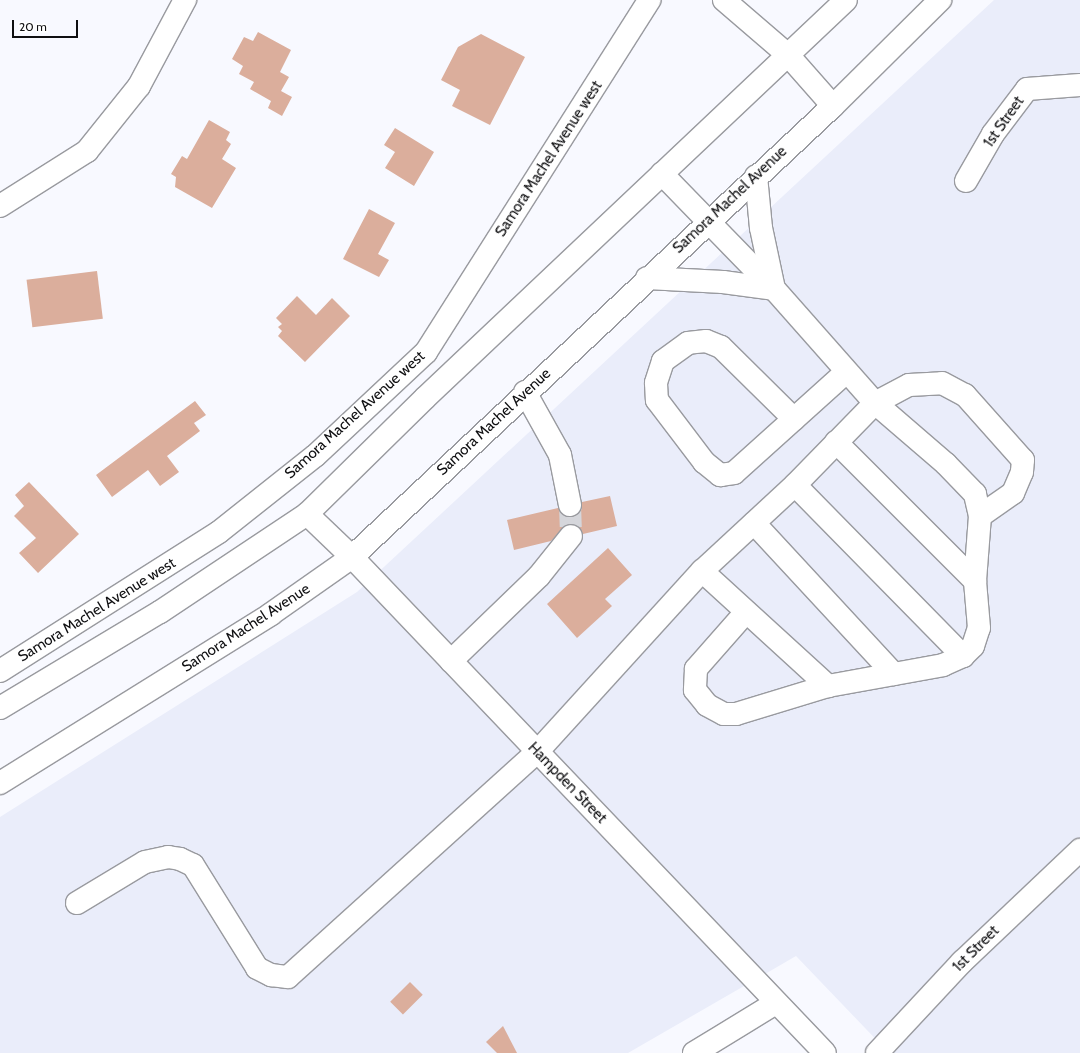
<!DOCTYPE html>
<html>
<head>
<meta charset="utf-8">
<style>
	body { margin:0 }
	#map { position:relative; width:1080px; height:1053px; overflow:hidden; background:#f8f9ff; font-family:Cabin,sans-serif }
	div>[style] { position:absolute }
	.built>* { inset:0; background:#eaedfa }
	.building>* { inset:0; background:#dbae9c; transform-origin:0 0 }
	.minor-tunnel>* { height:22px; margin-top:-11px; transform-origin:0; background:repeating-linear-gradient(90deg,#d5d6db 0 22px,transparent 0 33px) }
	.roads { filter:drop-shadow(1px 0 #999a9f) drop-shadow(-1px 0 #999a9f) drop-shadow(0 1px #999a9f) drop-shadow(0 -1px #999a9f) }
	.minor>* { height:22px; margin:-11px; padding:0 11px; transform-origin:11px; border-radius:11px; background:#fff }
	.highway>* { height:22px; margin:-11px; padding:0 11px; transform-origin:11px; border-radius:11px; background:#fff }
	span { translate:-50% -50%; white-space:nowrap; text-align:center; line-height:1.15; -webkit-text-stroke:3px #fff; paint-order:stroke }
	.street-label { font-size:15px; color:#0f0f11 }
	.scale { position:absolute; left:12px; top:20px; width:66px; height:18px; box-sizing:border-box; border:2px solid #0f0f11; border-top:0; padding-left:5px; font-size:12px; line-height:14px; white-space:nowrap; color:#0f0f11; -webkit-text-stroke:3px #fff; paint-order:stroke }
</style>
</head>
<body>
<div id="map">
	<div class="built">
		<div style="clip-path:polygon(994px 0,1080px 0,1080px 1053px,889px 1053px,796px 956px,628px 1053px,0 1053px,0 817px,357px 592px)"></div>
	</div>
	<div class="building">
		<div style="clip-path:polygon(258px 32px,291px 50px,280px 72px,289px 77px,281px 91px,292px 97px,282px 116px,268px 108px,271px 101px,250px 89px,254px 82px,239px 74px,243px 66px,232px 59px,244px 37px,253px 41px)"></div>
		<div style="clip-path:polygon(481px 34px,525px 57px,490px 125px,452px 106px,460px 90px,441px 80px,458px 47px)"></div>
		<div style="clip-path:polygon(209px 120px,230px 132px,226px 140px,231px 144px,222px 159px,236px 168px,212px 208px,175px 187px,176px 177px,171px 174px,182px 156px,187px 159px)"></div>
		<div style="clip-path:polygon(395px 128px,434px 152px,414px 186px,385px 168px,395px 152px,384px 145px)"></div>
		<div style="clip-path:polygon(369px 209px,395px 223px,378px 254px,389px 260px,379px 277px,343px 259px)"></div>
		<div style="left:97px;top:271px;width:48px;height:71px;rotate:83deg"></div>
		<div style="clip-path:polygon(297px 296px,316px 315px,332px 298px,350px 316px,305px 362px,278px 336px,282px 331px,278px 327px,282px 324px,276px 318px)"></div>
		<div style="clip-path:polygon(195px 401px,206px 415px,194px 423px,200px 431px,167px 456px,179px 472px,160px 486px,148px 470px,112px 497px,96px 475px)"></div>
		<div style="clip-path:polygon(29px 482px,79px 534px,38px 573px,19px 553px,36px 538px,14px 516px,24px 506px,15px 495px)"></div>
		<div style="clip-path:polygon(610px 496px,617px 526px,583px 534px,578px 526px,567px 524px,551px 541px,514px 550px,507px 520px,558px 508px,566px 517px,573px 517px,582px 509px,582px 502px)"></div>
		<div style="clip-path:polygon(608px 548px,632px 575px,605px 599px,612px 606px,577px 638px,547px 604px)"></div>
		<div style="left:410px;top:982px;width:18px;height:28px;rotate:45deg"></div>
		<div style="clip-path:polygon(503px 1026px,517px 1053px,497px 1053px,486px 1042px)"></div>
	</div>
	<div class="minor-tunnel">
		<div style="left:570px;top:505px;width:31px;rotate:88deg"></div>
	</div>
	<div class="roads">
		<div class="minor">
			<div style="left:724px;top:0;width:84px;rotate:40.7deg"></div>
			<div style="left:788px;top:55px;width:68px;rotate:48.6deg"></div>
			<div style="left:966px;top:181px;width:54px;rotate:-60.1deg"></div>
			<div style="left:993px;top:134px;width:56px;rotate:-52.9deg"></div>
			<div style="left:1027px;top:89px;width:53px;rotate:-4.3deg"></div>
			<div style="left:0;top:206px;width:103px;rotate:-32.3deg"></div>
			<div style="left:87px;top:151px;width:83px;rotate:-51.3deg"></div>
			<div style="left:139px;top:86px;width:98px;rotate:-61.9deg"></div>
			<div style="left:525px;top:392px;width:72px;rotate:60.9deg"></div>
			<div style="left:560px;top:455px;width:51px;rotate:78.7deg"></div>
			<div style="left:794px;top:419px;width:103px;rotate:-135.4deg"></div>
			<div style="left:721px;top:347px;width:16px;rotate:-158deg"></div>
			<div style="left:706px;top:341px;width:18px;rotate:174deg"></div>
			<div style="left:688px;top:343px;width:31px;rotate:144deg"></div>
			<div style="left:663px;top:361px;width:23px;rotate:108deg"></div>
			<div style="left:656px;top:383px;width:17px;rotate:87deg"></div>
			<div style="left:657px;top:400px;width:78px;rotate:52.8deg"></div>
			<div style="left:704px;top:462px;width:21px;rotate:39deg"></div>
			<div style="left:720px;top:475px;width:14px;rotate:-8deg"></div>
			<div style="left:734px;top:473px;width:151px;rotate:-42deg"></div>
			<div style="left:836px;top:442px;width:197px;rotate:45deg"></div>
			<div style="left:795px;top:485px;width:240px;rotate:45.5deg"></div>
			<div style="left:307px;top:514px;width:62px;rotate:43.7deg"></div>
			<div style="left:352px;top:557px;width:685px;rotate:46.36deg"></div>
			<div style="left:754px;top:523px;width:206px;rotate:47.2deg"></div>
			<div style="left:702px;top:571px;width:171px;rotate:42.4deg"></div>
			<div style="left:828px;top:686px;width:117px;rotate:-10.3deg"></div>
			<div style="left:943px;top:665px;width:22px;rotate:-24deg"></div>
			<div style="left:963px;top:656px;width:14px;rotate:-45deg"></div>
			<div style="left:973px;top:646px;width:19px;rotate:-72deg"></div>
			<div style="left:979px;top:628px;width:47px;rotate:-94.9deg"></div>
			<div style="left:975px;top:581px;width:65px;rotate:-85.6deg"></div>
			<div style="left:980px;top:516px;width:23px;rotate:-103deg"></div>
			<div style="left:975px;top:494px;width:42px;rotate:-134deg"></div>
			<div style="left:946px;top:464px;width:94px;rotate:-139.3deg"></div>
			<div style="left:875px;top:403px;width:38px;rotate:-28deg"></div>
			<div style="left:909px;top:385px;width:33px;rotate:-3deg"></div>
			<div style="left:942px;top:383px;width:26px;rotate:28deg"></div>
			<div style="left:965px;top:395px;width:87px;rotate:48.3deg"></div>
			<div style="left:1023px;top:460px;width:12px;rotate:95deg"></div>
			<div style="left:1022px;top:472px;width:23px;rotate:113deg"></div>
			<div style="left:1013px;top:493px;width:40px;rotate:145.1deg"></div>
			<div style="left:746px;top:612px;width:76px;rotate:131.3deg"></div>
			<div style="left:696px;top:669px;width:21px;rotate:93deg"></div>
			<div style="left:695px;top:690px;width:19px;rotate:51deg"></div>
			<div style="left:707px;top:705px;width:19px;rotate:28deg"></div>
			<div style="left:724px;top:714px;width:12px"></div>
			<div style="left:736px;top:714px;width:96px;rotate:-16.9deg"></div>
			<div style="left:451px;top:661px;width:122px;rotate:-44deg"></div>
			<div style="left:539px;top:576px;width:51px;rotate:-51.3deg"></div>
			<div style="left:0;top:671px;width:259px;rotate:-32.4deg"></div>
			<div style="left:219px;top:532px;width:122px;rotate:-38.4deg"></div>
			<div style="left:315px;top:456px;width:152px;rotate:-43.1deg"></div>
			<div style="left:426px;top:352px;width:417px;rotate:-57.6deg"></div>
			<div style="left:77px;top:903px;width:79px;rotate:-31.1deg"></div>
			<div style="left:145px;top:862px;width:24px;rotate:-12deg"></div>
			<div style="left:168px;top:857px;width:12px;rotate:9deg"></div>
			<div style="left:180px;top:859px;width:14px;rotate:25deg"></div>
			<div style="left:193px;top:865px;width:121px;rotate:58.1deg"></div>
			<div style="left:257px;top:968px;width:16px;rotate:27deg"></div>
			<div style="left:271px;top:975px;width:17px;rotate:7deg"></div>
			<div style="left:288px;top:977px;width:337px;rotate:-42.1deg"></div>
			<div style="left:538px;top:751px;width:244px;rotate:-47.7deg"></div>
			<div style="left:702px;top:571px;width:127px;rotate:-42.8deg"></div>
			<div style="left:795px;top:485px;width:115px;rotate:-45.7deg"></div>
			<div style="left:875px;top:403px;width:152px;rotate:-131.5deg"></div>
			<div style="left:774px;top:289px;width:161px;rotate:-134.2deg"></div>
			<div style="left:694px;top:1053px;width:96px;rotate:-31.4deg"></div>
			<div style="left:877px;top:1053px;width:125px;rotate:-47deg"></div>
			<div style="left:962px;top:962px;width:163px;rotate:-43.5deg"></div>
		</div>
		<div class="highway">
			<div style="left:647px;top:278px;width:76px;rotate:3deg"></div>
			<div style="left:723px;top:282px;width:51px;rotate:7.8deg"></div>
			<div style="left:774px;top:289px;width:62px;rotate:-102deg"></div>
			<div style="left:761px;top:228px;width:52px;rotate:-95.5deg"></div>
			<div style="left:0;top:708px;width:187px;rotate:-31deg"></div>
			<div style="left:160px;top:612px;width:177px;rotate:-33.7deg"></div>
			<div style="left:307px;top:514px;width:165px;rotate:-44.5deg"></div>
			<div style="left:425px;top:398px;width:579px;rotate:-43.39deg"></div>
			<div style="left:0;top:783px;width:319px;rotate:-31.9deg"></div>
			<div style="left:271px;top:614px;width:99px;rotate:-35.1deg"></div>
			<div style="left:352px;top:557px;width:659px;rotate:-43.16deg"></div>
			<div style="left:833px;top:106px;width:151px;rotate:-44.7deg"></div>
		</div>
	</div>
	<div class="street-label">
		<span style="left:1004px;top:122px;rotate:-55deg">1st Street</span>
		<span style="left:549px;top:159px;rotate:-57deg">Samora Machel Avenue west</span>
		<span style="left:730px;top:200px;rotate:-43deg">Samora Machel Avenue</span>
		<span style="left:355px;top:415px;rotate:-42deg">Samora Machel Avenue west</span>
		<span style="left:494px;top:422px;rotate:-43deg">Samora Machel Avenue</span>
		<span style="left:97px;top:610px;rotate:-32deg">Samora Machel Avenue west</span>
		<span style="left:246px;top:628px;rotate:-33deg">Samora Machel Avenue</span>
		<span style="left:567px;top:783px;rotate:46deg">Hampden Street</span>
		<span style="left:976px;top:949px;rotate:-45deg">1st Street</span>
	</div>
	<div class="scale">20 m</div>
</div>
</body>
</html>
